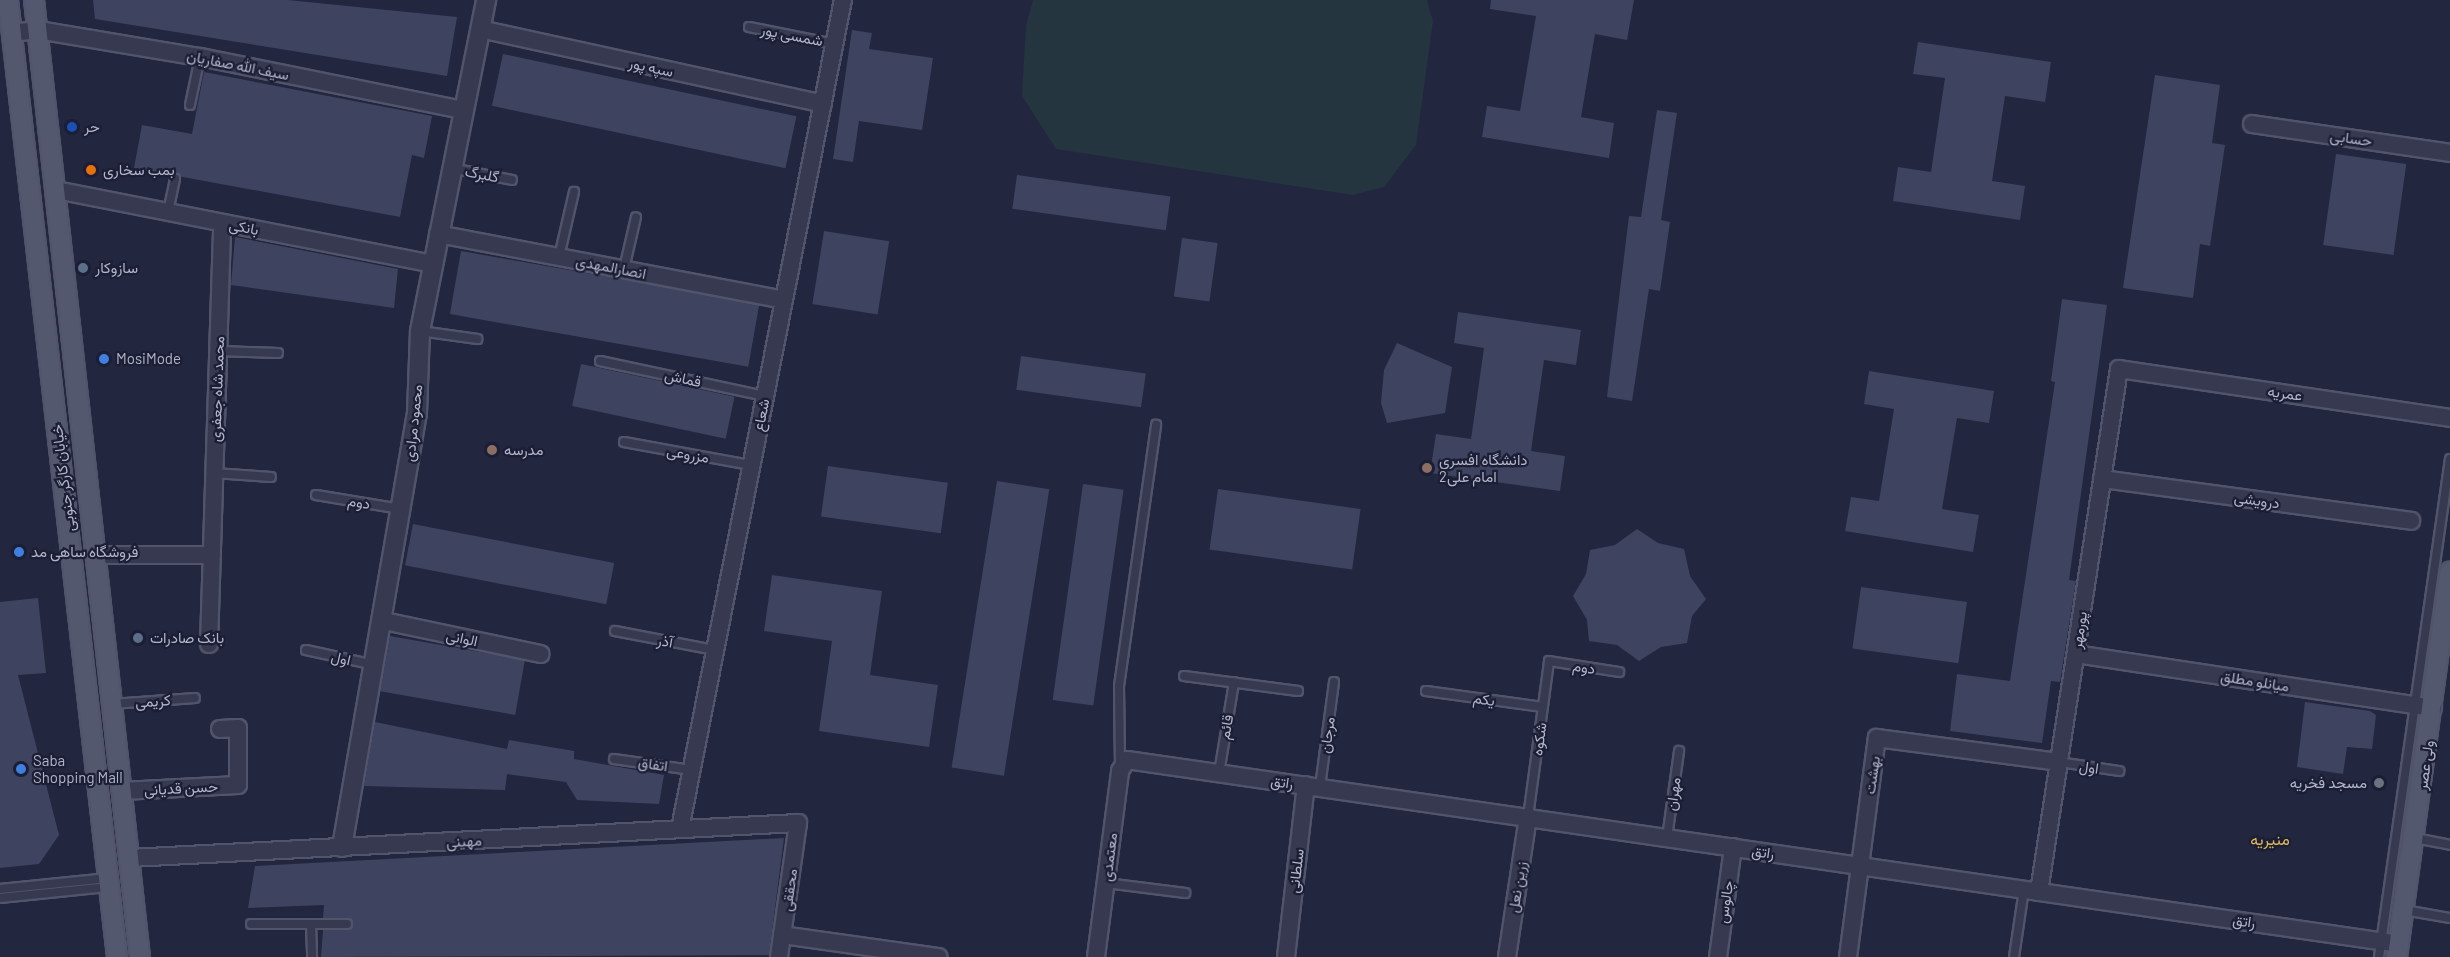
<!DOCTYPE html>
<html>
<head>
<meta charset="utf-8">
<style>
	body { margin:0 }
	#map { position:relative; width:2450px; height:957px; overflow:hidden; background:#22263f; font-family:Barlow,Vazirmatn,sans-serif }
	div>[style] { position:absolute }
	.green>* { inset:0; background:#243540 }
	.building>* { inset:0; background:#3e4360; transform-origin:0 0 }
	.roads { filter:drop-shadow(2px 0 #51546a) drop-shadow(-2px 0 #51546a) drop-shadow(0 2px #51546a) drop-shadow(0 -2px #51546a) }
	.service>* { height:8px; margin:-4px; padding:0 4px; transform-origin:4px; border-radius:4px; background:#36394f }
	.minor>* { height:16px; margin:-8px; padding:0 8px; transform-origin:8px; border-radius:8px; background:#36394f }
	.tertiary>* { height:18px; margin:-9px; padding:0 9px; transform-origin:9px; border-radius:9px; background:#36394f }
	.primary>* { height:18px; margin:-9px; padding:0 9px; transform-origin:9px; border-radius:9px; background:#54586f }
	.dots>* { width:16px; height:16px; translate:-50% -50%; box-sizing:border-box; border:3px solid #1b1e34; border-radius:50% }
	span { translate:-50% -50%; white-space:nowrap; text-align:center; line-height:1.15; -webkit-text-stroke:4.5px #1b1e34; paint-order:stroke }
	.street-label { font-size:15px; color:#b2b5ca }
	.poi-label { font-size:15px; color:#b2b5ca }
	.left { translate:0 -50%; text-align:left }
	.right { translate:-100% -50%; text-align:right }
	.neighbourhood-label { font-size:16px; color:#ddb85b }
</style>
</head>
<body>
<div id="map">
	<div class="green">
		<div style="clip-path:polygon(1033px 0,1427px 0,1433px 21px,1416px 145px,1384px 187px,1353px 195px,1056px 149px,1022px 96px,1026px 25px)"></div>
	</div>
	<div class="building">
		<div style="clip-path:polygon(93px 0,288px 0,457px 17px,447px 76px,95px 19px)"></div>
		<div style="clip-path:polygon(1491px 0,1634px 0,1627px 40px,1595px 34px,1581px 117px,1614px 123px,1609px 158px,1482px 137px,1487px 106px,1520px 111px,1536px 16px,1490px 9px)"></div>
		<div style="clip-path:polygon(852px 30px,872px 33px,869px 49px,933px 58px,922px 130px,859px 121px,853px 162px,833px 159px)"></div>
		<div style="clip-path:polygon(1918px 42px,2051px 62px,2045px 102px,2005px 96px,1992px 181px,2025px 186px,2020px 220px,1893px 201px,1898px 167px,1931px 172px,1945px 78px,1913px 74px)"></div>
		<div style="left:503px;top:54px;width:300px;height:53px;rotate:12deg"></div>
		<div style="clip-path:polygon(204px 72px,432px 116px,424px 158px,412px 155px,400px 217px,134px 168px,142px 125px,192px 134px)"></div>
		<div style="clip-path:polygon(2155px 75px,2220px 85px,2212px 143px,2225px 145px,2210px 246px,2200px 244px,2193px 298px,2123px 288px)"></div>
		<div style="clip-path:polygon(1657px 110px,1677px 113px,1661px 220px,1670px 222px,1660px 291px,1649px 289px,1632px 401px,1607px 397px,1629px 216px,1641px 217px)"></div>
		<div style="left:2336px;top:154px;width:71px;height:92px;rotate:8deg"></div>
		<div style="left:1017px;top:175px;width:155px;height:34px;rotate:8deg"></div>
		<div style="left:824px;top:231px;width:66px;height:74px;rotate:9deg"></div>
		<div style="clip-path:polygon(235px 237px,398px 269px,394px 308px,231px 285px)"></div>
		<div style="left:1182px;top:238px;width:36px;height:59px;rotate:8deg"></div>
		<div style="left:461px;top:251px;width:303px;height:64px;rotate:10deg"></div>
		<div style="clip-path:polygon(2062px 299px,2107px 305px,2069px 580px,2076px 581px,2060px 682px,2051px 681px,2042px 743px,1950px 731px,1957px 674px,2010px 681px,2055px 382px,2051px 381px)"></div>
		<div style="clip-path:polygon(1458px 312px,1581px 330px,1576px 365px,1544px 360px,1531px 451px,1565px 456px,1560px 491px,1430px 473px,1436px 434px,1471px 439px,1484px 348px,1454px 343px)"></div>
		<div style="clip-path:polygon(1397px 343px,1452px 367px,1445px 413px,1387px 423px,1381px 403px,1384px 370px)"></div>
		<div style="left:1021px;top:356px;width:126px;height:34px;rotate:8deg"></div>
		<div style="left:581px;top:364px;width:157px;height:43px;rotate:12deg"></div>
		<div style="clip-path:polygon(1869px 371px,1994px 391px,1989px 423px,1957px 418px,1942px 509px,1979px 515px,1973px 552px,1845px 531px,1851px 497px,1879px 501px,1894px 409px,1864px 404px)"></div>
		<div style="left:828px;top:466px;width:121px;height:51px;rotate:8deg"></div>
		<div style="left:997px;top:481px;width:53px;height:290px;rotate:9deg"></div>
		<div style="left:1083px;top:484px;width:41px;height:218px;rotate:8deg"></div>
		<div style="left:1218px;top:489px;width:144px;height:61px;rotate:8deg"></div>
		<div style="left:413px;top:524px;width:205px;height:42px;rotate:11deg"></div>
		<div style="clip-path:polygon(1637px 529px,1658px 543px,1684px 549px,1690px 576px,1706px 599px,1692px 616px,1687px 643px,1661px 647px,1639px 661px,1617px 645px,1589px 641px,1587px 620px,1573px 596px,1586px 574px,1590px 550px,1615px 545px)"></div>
		<div style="clip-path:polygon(772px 575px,882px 591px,870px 675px,938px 685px,929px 747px,819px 731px,832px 641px,764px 631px)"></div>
		<div style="left:1861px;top:587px;width:107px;height:62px;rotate:8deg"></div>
		<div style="clip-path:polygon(38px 598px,46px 673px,18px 675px,59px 835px,39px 864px,0 868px,0 602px)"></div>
		<div style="left:390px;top:636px;width:137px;height:56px;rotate:10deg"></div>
		<div style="clip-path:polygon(2305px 702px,2370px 711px,2376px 715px,2372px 749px,2347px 747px,2343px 774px,2297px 767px)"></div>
		<div style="clip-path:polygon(375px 722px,507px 749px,509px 740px,574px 751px,574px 759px,664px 775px,659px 804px,577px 800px,566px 782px,507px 774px,505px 790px,364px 786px)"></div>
		<div style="clip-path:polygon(784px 838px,769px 955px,321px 957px,323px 930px,350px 930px,353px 925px,351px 919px,323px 918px,324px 905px,248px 908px,255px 866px)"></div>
	</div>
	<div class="roads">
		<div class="service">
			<div style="left:749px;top:27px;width:87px;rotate:11.3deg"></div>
			<div style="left:190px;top:105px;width:49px;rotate:-78.2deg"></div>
			<div style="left:451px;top:168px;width:62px;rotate:11.1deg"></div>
			<div style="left:168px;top:212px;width:34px;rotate:-78deg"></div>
			<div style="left:559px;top:257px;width:67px;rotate:-77deg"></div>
			<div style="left:624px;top:269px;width:53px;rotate:-77deg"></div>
			<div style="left:420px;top:331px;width:58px;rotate:8deg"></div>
			<div style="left:218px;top:351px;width:60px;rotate:1.9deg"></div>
			<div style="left:600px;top:361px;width:169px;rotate:12deg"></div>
			<div style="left:624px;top:442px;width:129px;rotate:10.3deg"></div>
			<div style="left:214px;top:473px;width:57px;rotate:4deg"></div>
			<div style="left:316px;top:495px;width:86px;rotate:9.4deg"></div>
			<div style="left:615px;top:631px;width:102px;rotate:10.8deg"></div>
			<div style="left:306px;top:650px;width:71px;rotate:12.3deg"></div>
			<div style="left:1184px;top:676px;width:115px;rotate:7.5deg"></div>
			<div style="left:1426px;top:691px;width:118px;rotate:7.8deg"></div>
			<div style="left:112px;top:704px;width:83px;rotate:-4.1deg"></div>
			<div style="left:614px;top:759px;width:78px;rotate:8.1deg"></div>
			<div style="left:2059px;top:762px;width:61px;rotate:8.5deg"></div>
			<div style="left:1120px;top:767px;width:81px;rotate:-90.7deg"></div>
			<div style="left:1119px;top:686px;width:264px;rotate:-81.9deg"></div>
			<div style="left:1219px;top:773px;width:92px;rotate:-80.6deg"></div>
			<div style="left:1320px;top:787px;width:106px;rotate:-82.4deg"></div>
			<div style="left:1528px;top:817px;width:157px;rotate:-82.3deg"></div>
			<div style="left:1549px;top:661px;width:71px;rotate:8.9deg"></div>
			<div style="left:1667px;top:838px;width:88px;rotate:-82.1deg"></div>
			<div style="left:2415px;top:838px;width:36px;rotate:11deg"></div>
			<div style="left:1106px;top:883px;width:80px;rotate:7.2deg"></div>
			<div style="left:0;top:889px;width:109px;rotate:-5.8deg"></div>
			<div style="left:0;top:898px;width:110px;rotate:-5.8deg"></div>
			<div style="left:2404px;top:910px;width:47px;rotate:9.9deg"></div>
			<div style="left:251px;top:924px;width:96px"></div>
			<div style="left:311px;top:924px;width:33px;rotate:88deg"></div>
			<div style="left:2014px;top:957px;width:69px;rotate:-81.6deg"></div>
			<div style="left:2379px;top:957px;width:503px;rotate:-81.89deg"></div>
		</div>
		<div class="minor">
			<div style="left:480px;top:29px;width:351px;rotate:12.3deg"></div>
			<div style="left:12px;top:33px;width:26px;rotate:-7deg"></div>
			<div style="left:38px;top:30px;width:164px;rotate:9.5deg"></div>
			<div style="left:200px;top:57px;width:268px;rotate:11.4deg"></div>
			<div style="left:2252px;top:124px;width:200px;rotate:8.3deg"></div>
			<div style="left:56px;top:190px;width:383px;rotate:11.1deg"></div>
			<div style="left:438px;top:234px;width:352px;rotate:10.8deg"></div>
			<div style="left:2102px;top:479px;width:312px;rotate:7.7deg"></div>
			<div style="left:95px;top:555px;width:117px"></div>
			<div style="left:384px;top:621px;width:160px;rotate:11.9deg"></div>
			<div style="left:209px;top:644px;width:421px;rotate:-88.2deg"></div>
			<div style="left:2076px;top:654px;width:361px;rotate:8.6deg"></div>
			<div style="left:122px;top:791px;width:116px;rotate:-3deg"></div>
			<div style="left:238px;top:785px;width:57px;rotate:-90deg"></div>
			<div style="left:238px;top:728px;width:18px;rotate:177deg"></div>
			<div style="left:680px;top:829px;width:845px;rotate:-78.88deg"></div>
			<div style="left:130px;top:858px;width:669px;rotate:-3deg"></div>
			<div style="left:798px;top:823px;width:135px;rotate:98.1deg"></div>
			<div style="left:2039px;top:892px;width:529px;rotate:-81.3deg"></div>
			<div style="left:2119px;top:369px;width:335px;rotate:8.4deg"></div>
			<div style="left:782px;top:935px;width:158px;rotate:8deg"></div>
			<div style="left:1096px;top:957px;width:188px;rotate:-82.6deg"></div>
			<div style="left:1120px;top:771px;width:13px;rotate:-58deg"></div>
			<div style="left:1127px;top:760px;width:1285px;rotate:8.23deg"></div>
			<div style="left:1286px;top:957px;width:173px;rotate:-83.4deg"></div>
			<div style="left:1507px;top:957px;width:142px;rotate:-81.5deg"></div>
			<div style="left:1718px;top:957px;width:111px;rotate:-82.2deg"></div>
			<div style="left:1848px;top:957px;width:221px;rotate:-82.5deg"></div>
			<div style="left:1877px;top:738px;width:184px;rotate:7.5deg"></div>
		</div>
		<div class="tertiary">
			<div style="left:342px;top:847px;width:440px;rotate:-80.2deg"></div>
			<div style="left:417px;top:413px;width:82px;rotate:-87.9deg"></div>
			<div style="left:420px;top:331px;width:338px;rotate:-78.7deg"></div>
		</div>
		<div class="primary">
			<div style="left:8px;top:0;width:963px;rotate:83.5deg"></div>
			<div style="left:34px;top:0;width:963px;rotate:83.68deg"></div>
			<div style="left:2397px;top:957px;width:389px;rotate:-82.2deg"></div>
		</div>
	</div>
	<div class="dots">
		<div style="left:72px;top:127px;background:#1a4fb4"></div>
		<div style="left:91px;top:170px;background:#e8710a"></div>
		<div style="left:83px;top:268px;background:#5c6f8a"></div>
		<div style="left:104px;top:359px;background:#3f7fe0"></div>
		<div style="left:492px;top:450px;background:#8d6e63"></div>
		<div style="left:1427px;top:468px;background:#8d6e63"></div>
		<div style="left:19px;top:552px;background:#3f7fe0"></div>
		<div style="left:138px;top:638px;background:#5c6f8a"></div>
		<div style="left:21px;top:769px;background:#3f7fe0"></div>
		<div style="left:2379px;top:783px;background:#6b7280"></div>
	</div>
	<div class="street-label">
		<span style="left:792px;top:35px;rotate:11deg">شمسی پور</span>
		<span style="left:238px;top:65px;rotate:11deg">سیف الله صفاریان</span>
		<span style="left:651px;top:67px;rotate:12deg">سپه پور</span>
		<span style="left:2351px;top:138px;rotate:8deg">حسابی</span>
		<span style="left:482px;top:174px;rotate:11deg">گلبرگ</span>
		<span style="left:244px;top:227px;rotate:11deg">بانکی</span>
		<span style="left:611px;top:267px;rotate:11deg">انصارالمهدی</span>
		<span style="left:683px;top:378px;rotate:12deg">قماش</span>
		<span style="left:217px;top:389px;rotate:-88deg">محمد شاه جعفری</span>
		<span style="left:2285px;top:393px;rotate:8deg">عمریه</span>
		<span style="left:761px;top:415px;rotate:-79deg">شعاع</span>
		<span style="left:413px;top:423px;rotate:-84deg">محمود مرادی</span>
		<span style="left:688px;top:454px;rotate:10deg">مزروعی</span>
		<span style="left:63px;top:478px;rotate:-97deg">خیابان کارگر جنوبی</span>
		<span style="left:2257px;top:500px;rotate:8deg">درویشی</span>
		<span style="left:359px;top:502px;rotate:9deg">دوم</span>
		<span style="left:2079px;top:630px;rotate:-81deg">پورمهر</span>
		<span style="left:462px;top:638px;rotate:12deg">الوانی</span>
		<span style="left:665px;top:641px;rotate:10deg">آذر</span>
		<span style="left:341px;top:658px;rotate:13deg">اول</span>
		<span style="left:1584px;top:667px;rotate:9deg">دوم</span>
		<span style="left:2255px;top:681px;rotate:9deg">میانلو مطلق</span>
		<span style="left:1484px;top:699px;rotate:8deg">یکم</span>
		<span style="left:153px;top:701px;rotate:-4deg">کریمی</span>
		<span style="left:1226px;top:727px;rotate:-81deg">قائم</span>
		<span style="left:1327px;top:735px;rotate:-82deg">مرجان</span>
		<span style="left:1539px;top:739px;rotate:-82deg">شکوه</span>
		<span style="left:653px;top:764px;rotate:8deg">اتفاق</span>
		<span style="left:2425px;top:765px;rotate:-82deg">ولی عصر</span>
		<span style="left:2089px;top:767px;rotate:8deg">اول</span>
		<span style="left:1872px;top:775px;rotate:-82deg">بهشت</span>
		<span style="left:1282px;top:782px;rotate:8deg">راتق</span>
		<span style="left:181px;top:788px;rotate:-3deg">حسن قدیانی</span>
		<span style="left:1673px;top:794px;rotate:-82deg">مهران</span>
		<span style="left:464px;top:841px;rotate:-3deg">مهینی</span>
		<span style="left:1763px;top:852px;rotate:8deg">راتق</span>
		<span style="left:1109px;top:857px;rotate:-83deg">معتمدی</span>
		<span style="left:1296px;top:871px;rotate:-83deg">سلطانی</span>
		<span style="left:1517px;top:887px;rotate:-81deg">زرین نعل</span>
		<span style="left:789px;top:890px;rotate:-82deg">محققی</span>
		<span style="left:1725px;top:902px;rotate:-82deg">چالوس</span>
		<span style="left:2244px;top:921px;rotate:8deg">راتق</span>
	</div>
	<div class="poi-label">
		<span class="left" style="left:84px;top:127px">حر</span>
		<span class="left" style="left:103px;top:170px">بمب سخاری</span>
		<span class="left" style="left:95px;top:268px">سازوکار</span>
		<span class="left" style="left:116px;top:359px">MosiMode</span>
		<span class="left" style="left:504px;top:450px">مدرسه</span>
		<span class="left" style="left:1439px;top:468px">دانشگاه افسری<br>امام علی2</span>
		<span class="left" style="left:31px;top:552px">فروشگاه ساهی مد</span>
		<span class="left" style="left:150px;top:638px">بانک صادرات</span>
		<span class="left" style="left:33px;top:769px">Saba<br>Shopping Mall</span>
		<span class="right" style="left:2367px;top:783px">مسجد فخریه</span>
	</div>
	<div class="neighbourhood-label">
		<span style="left:2270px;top:839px">منیریه</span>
	</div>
</div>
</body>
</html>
